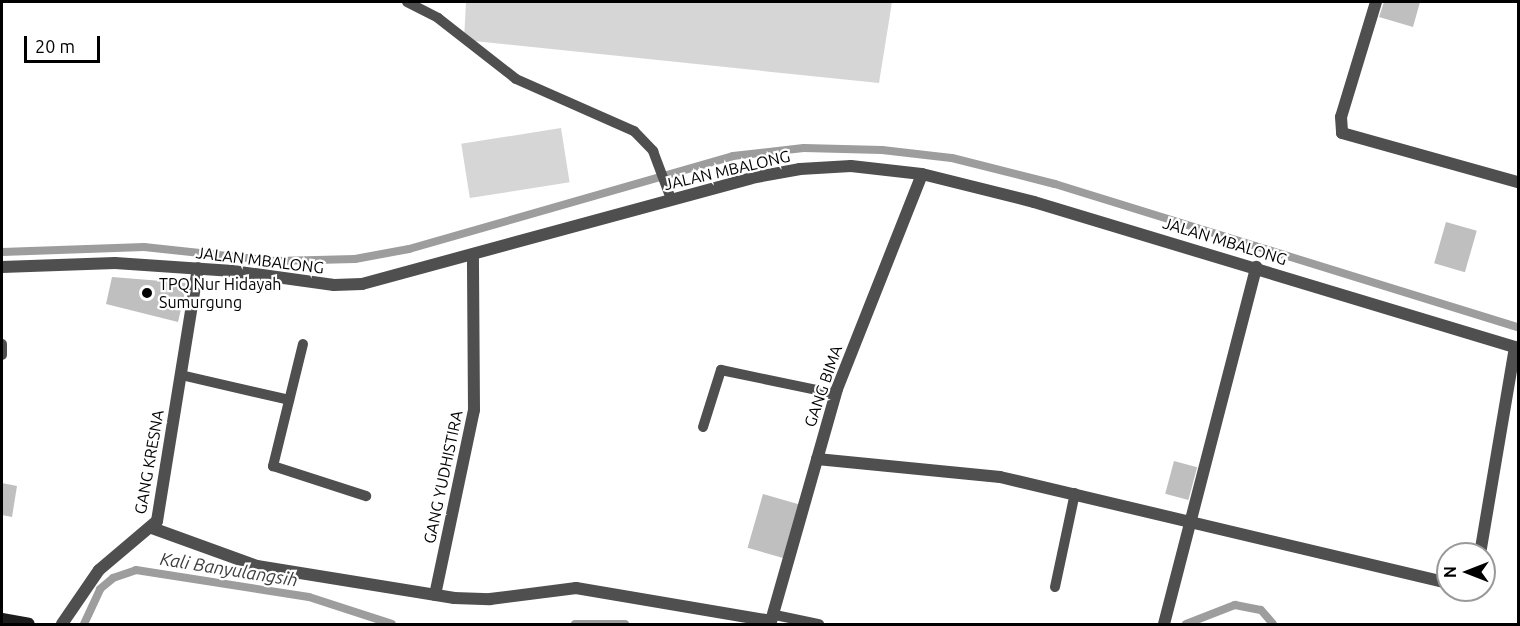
<!DOCTYPE html>
<html>
<head>
<meta charset="utf-8">
<style>
	body { margin:0 }
	#map { position:relative; width:1520px; height:626px; overflow:hidden; background:#fff; font-family:Ubuntu,sans-serif }
	div>[style] { position:absolute }
	.green>* { inset:0; background:#d6d6d6; transform-origin:0 0 }
	.stream>* { height:8px; margin:-4px; padding:0 4px; transform-origin:4px; border-radius:4px; background:#9d9d9d }
	.building>* { inset:0; background:#bfbfbf; transform-origin:0 0 }
	.lane>* { height:10px; margin:-5px; padding:0 5px; transform-origin:5px; border-radius:5px; background:#4f4f4f }
	.street>* { height:12px; margin:-6px; padding:0 6px; transform-origin:6px; border-radius:6px; background:#4f4f4f }
	.secondary>* { height:12px; margin:-6px; padding:0 6px; transform-origin:6px; border-radius:6px; background:#1c1c1c }
	.dots>* { width:16px; height:16px; translate:-50% -50%; box-sizing:border-box; border:3px solid #fff; border-radius:50% }
	span { translate:-50% -50%; white-space:nowrap; text-align:center; line-height:1.15; -webkit-text-stroke:4.5px #fff; paint-order:stroke }
	.street-label { font-size:16px; color:#000 }
	.poi-label { font-size:16px; color:#000 }
	.left { translate:0 -50%; text-align:left }
	.water-label { font-size:18px; color:#3e3e3e; font-style:italic }
	.frame { position:absolute; inset:0; border:3px solid #000; pointer-events:none }
	.north { position:absolute; left:1436px; top:542px; width:60px; height:60px; box-sizing:border-box; background:#fff; border:2px solid #999; border-radius:50%; rotate:270deg; font-size:16px; font-weight:700; line-height:24px; text-align:center; color:#000 }
	.north::after { content:''; display:block; margin:auto; width:21px; height:27px; background:#000; clip-path:polygon(50% 0,100% 100%,50% 72%,0 100%) }
	.scale { position:absolute; left:24px; top:36px; width:76px; height:27px; box-sizing:border-box; border:3px solid #000; border-top:0; padding-left:8px; font-size:18px; line-height:21px; white-space:nowrap; color:#000; -webkit-text-stroke:4px #fff; paint-order:stroke }
</style>
</head>
<body>
<div id="map">
	<div class="green">
		<div style="clip-path:polygon(466px 2px,892px 2px,879px 83px,464px 40px)"></div>
		<div style="left:561px;top:128px;width:55px;height:101px;rotate:81deg"></div>
	</div>
	<div class="stream">
		<div style="left:2px;top:252px;width:142px;rotate:-2deg"></div>
		<div style="left:144px;top:247px;width:133px;rotate:6.1deg"></div>
		<div style="left:276px;top:261px;width:79px;rotate:-1.5deg"></div>
		<div style="left:355px;top:259px;width:55px;rotate:-10.5deg"></div>
		<div style="left:409px;top:249px;width:337px;rotate:-16deg"></div>
		<div style="left:733px;top:156px;width:71px;rotate:-6.4deg"></div>
		<div style="left:804px;top:148px;width:78px;rotate:1.5deg"></div>
		<div style="left:882px;top:150px;width:70px;rotate:6.5deg"></div>
		<div style="left:952px;top:158px;width:106px;rotate:14.2deg"></div>
		<div style="left:1055px;top:184px;width:485px;rotate:17.2deg"></div>
		<div style="left:84px;top:624px;width:38px;rotate:-65deg"></div>
		<div style="left:100px;top:589px;width:17px;rotate:-40deg"></div>
		<div style="left:113px;top:578px;width:24px;rotate:-19deg"></div>
		<div style="left:136px;top:570px;width:175px;rotate:8.9deg"></div>
		<div style="left:309px;top:597px;width:87px;rotate:18deg"></div>
		<div style="left:575px;top:624px;width:50px"></div>
		<div style="left:1186px;top:624px;width:53px;rotate:-21.2deg"></div>
		<div style="left:1235px;top:605px;width:26px;rotate:11deg"></div>
		<div style="left:1261px;top:610px;width:18px;rotate:49deg"></div>
	</div>
	<div class="building">
		<div style="clip-path:polygon(1384px 2px,1420px 2px,1413px 27px,1379px 17px)"></div>
		<div style="left:1446px;top:222px;width:32px;height:43px;rotate:16deg"></div>
		<div style="clip-path:polygon(112px 277px,187px 283px,178px 322px,106px 304px)"></div>
		<div style="left:1174px;top:461px;width:24px;height:34px;rotate:15deg"></div>
		<div style="clip-path:polygon(2px 483px,17px 486px,12px 517px,2px 515px)"></div>
		<div style="left:763px;top:494px;width:37px;height:56px;rotate:16deg"></div>
	</div>
	<div class="lane">
		<div style="left:407px;top:2px;width:35px;rotate:27deg"></div>
		<div style="left:438px;top:18px;width:99px;rotate:38deg"></div>
		<div style="left:516px;top:79px;width:129px;rotate:23.8deg"></div>
		<div style="left:634px;top:131px;width:28px;rotate:46deg"></div>
		<div style="left:653px;top:151px;width:51px;rotate:69.4deg"></div>
		<div style="left:2px;top:344px;width:11px;rotate:90deg"></div>
		<div style="left:303px;top:344px;width:126px;rotate:103.8deg"></div>
		<div style="left:273px;top:466px;width:98px;rotate:17.9deg"></div>
		<div style="left:181px;top:375px;width:111px;rotate:13deg"></div>
		<div style="left:703px;top:427px;width:60px;rotate:-72.5deg"></div>
		<div style="left:721px;top:370px;width:117px;rotate:11.8deg"></div>
		<div style="left:1055px;top:587px;width:96px;rotate:-78deg"></div>
		<div style="left:775px;top:615px;width:45px;rotate:11.6deg"></div>
	</div>
	<div class="street">
		<div style="left:1376px;top:2px;width:120px;rotate:106.9deg"></div>
		<div style="left:1341px;top:117px;width:16px;rotate:86deg"></div>
		<div style="left:1342px;top:133px;width:183px;rotate:15.6deg"></div>
		<div style="left:2px;top:267px;width:113px;rotate:-2deg"></div>
		<div style="left:115px;top:263px;width:118px;rotate:3.9deg"></div>
		<div style="left:233px;top:271px;width:102px;rotate:7.9deg"></div>
		<div style="left:334px;top:285px;width:28px;rotate:-2deg"></div>
		<div style="left:362px;top:284px;width:403px;rotate:-15.2deg"></div>
		<div style="left:751px;top:178px;width:50px;rotate:-10.4deg"></div>
		<div style="left:800px;top:169px;width:51px;rotate:-3.4deg"></div>
		<div style="left:851px;top:166px;width:71px;rotate:6.4deg"></div>
		<div style="left:922px;top:174px;width:115px;rotate:14deg"></div>
		<div style="left:1034px;top:202px;width:506px;rotate:16.79deg"></div>
		<div style="left:817px;top:459px;width:184px;rotate:5.6deg"></div>
		<div style="left:1000px;top:477px;width:460px;rotate:13.3deg"></div>
		<div style="left:152px;top:528px;width:112px;rotate:19.9deg"></div>
		<div style="left:257px;top:566px;width:200px;rotate:9.2deg"></div>
		<div style="left:454px;top:598px;width:36px;rotate:2deg"></div>
		<div style="left:490px;top:599px;width:87px;rotate:-7.3deg"></div>
		<div style="left:576px;top:588px;width:198px;rotate:9.6deg"></div>
		<div style="left:771px;top:621px;width:241px;rotate:-74.1deg"></div>
		<div style="left:837px;top:389px;width:231px;rotate:-68.4deg"></div>
		<div style="left:1480px;top:554px;width:210px;rotate:-80.4deg"></div>
		<div style="left:435px;top:595px;width:189px;rotate:-78.1deg"></div>
		<div style="left:474px;top:410px;width:153px;rotate:-90.4deg"></div>
		<div style="left:62px;top:624px;width:65px;rotate:-55.6deg"></div>
		<div style="left:99px;top:570px;width:76px;rotate:-40.2deg"></div>
		<div style="left:157px;top:521px;width:256px;rotate:-80.8deg"></div>
		<div style="left:1164px;top:624px;width:369px;rotate:-75.5deg"></div>
	</div>
	<div class="secondary">
		<div style="left:2px;top:619px;width:27px;rotate:10deg"></div>
	</div>
	<div class="dots">
		<div style="left:147px;top:293px;background:#000"></div>
	</div>
	<div class="street-label">
		<span style="left:727px;top:170px;rotate:-13deg">JALAN MBALONG</span>
		<span style="left:1225px;top:241px;rotate:17deg">JALAN MBALONG</span>
		<span style="left:260px;top:260px;rotate:7deg">JALAN MBALONG</span>
		<span style="left:823px;top:386px;rotate:-71deg">GANG BIMA</span>
		<span style="left:149px;top:462px;rotate:-80deg">GANG KRESNA</span>
		<span style="left:443px;top:477px;rotate:-78deg">GANG YUDHISTIRA</span>
	</div>
	<div class="poi-label">
		<span class="left" style="left:159px;top:293px">TPQ Nur Hidayah<br>Sumurgung</span>
	</div>
	<div class="water-label">
		<span style="left:229px;top:569px;rotate:9deg">Kali Banyulangsih</span>
	</div>
	<div class="frame"></div>
	<div class="north">N</div>
	<div class="scale">20 m</div>
</div>
</body>
</html>
